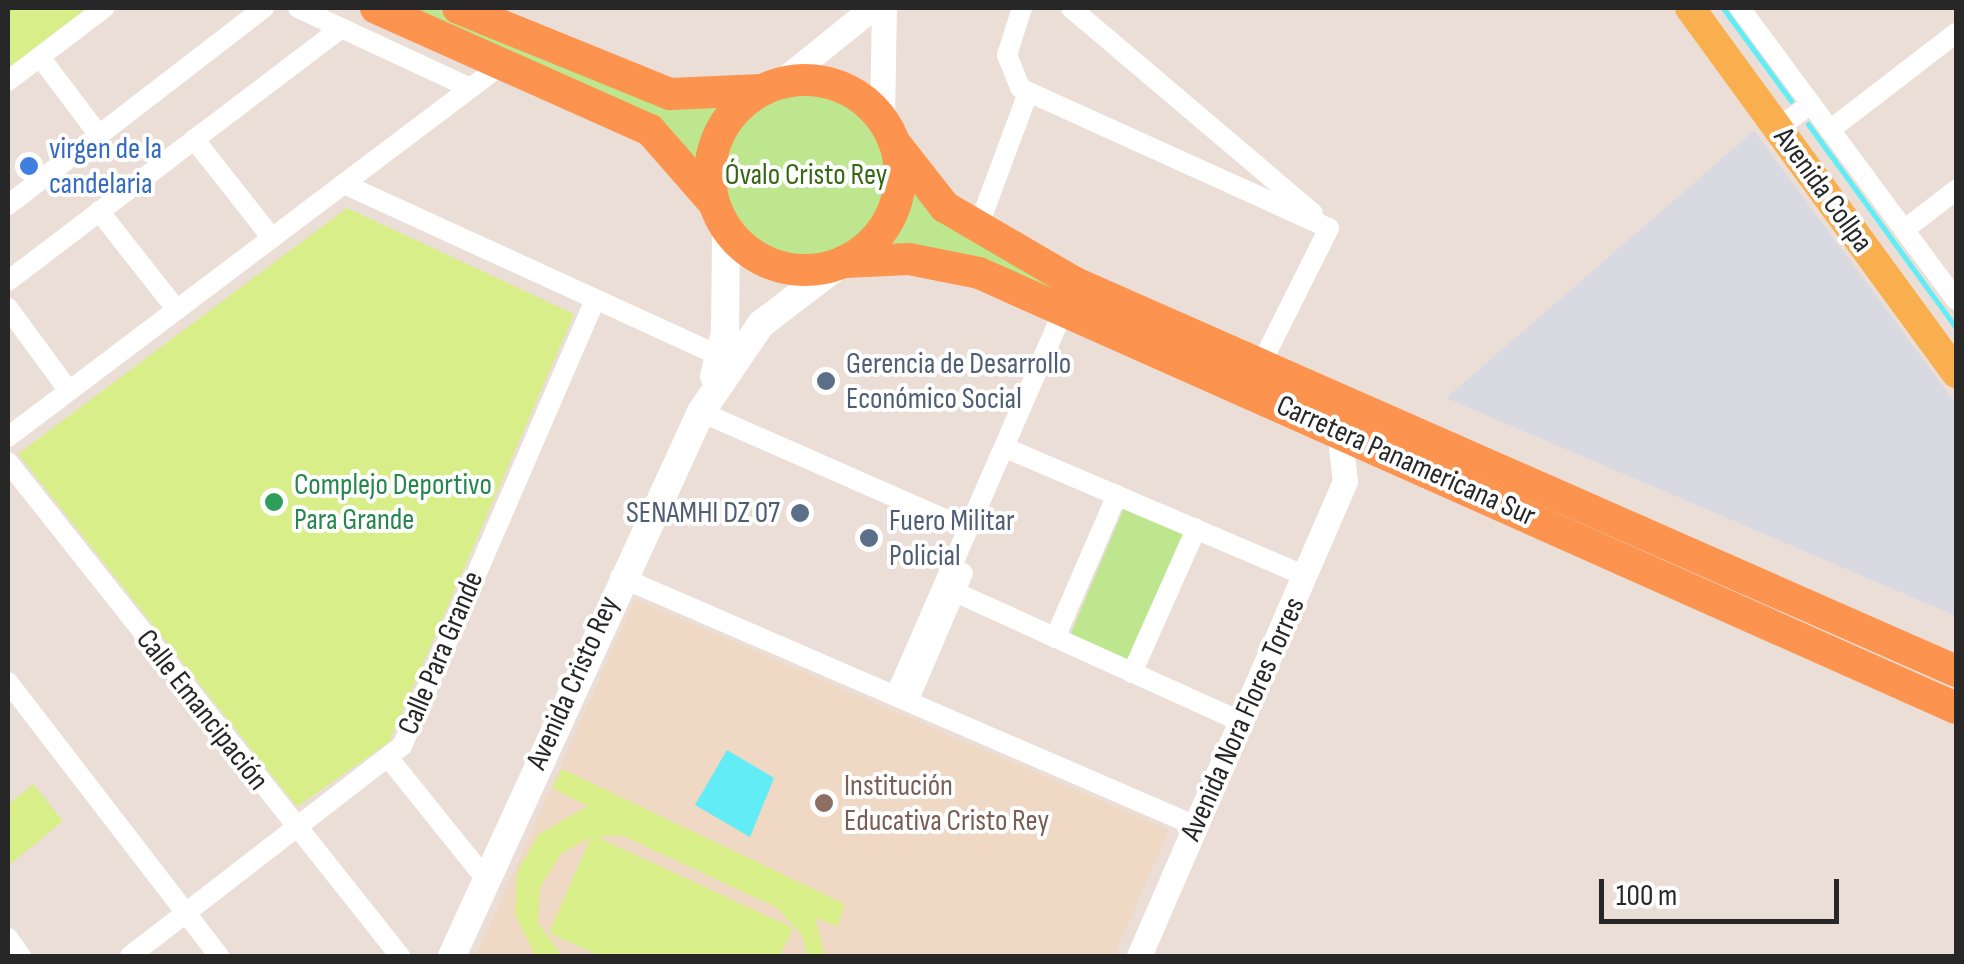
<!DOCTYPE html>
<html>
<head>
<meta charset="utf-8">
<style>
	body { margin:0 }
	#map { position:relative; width:1964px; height:964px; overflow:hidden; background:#ebded7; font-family:"Sofia Sans Condensed",sans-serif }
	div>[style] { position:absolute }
	.industrial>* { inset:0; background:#d9d9e2 }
	.education>* { inset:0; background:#efd8c4 }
	.green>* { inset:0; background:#bee68f; transform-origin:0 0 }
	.round { border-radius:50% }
	.pitch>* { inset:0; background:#d8ef89 }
	.water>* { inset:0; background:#61ecf6 }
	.stream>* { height:5px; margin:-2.5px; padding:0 2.5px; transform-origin:2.5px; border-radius:2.5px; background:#61ecf6 }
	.minor>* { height:20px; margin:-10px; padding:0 10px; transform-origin:10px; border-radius:10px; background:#fff }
	.tertiary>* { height:25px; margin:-12.5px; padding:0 12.5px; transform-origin:12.5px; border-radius:12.5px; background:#fff }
	.secondary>* { height:28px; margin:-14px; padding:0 14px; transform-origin:14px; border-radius:14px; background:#fff }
	.primary>* { height:30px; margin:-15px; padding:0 15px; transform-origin:15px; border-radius:15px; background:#f9af4e }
	.trunk>* { height:32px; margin:-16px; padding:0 16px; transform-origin:16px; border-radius:16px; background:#fc934e }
	.trunk>.ring { margin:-16px; padding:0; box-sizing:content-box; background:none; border:32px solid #fc934e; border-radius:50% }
	.dots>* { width:28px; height:28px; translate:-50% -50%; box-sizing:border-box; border:5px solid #fff; border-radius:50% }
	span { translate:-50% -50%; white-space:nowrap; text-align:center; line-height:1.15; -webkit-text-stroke:8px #fff; paint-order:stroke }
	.shop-label { font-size:30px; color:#366cbe }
	.left { translate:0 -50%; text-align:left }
	.park-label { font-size:30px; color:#366714 }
	.street-label { font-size:30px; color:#272727 }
	.service-label { font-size:30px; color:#4e5e75 }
	.right { translate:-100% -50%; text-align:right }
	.leisure-label { font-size:30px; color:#27864d }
	.education-label { font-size:30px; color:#785e54 }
	.frame { position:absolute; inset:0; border:10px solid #272727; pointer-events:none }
	.scale { position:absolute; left:1599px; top:879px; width:240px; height:45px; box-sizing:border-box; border:5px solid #272727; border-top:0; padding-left:12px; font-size:30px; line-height:35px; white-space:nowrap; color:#272727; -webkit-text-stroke:8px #fff; paint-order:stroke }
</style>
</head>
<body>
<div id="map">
	<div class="industrial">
		<div style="clip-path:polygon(1754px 131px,1956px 404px,1956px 616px,1446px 398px)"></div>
	</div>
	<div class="education">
		<div style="clip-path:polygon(635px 599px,1169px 830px,1114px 956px,476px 956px)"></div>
	</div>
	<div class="green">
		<div style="clip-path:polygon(400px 8px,434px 8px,557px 61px,724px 107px,700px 168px)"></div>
		<div class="round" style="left:718px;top:87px;width:176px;height:176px"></div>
		<div style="clip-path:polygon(908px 177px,923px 199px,1459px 452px,878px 252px,902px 212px)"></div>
		<div style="left:1124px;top:508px;width:66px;height:138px;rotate:23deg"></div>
	</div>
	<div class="pitch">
		<div style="clip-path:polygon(8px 8px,87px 8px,8px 68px)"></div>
		<div style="clip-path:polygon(347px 208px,574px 314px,389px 742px,297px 807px,18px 454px)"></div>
		<div style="clip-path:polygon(562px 769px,845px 904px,837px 927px,815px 917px,825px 956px,807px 956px,802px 935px,776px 907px,621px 835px,597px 837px,793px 928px,780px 956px,600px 956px,549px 933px,591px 837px,562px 853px,540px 887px,538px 923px,562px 956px,535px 956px,515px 914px,517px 872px,539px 834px,588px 806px,552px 788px)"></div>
		<div style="clip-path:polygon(33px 784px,63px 821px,8px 866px,8px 805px)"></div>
	</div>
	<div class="water">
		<div style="clip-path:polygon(727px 750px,774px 778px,750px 837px,695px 805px)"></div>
	</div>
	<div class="stream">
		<div style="left:1723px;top:8px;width:115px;rotate:53.8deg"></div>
		<div style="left:1808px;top:124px;width:252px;rotate:54deg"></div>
	</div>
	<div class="minor">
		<div style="left:298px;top:8px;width:190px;rotate:24.9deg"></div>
		<div style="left:1022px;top:8px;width:49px;rotate:107.7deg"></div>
		<div style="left:1007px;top:55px;width:35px;rotate:68deg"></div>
		<div style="left:1020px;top:88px;width:339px;rotate:24.4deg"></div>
		<div style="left:1071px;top:8px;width:317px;rotate:40.3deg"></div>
		<div style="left:1740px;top:8px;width:363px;rotate:53.5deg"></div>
		<div style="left:40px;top:57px;width:98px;rotate:52.9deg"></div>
		<div style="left:8px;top:81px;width:121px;rotate:-37.2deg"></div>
		<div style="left:1778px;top:128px;width:41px;rotate:-36deg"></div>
		<div style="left:1830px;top:130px;width:159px;rotate:-37.6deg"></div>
		<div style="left:194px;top:139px;width:126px;rotate:51.8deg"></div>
		<div style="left:344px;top:184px;width:413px;rotate:24.6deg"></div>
		<div style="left:8px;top:205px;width:323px;rotate:-37.6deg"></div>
		<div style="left:99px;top:211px;width:126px;rotate:51.8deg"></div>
		<div style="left:977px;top:230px;width:146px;rotate:-69.6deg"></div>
		<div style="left:1904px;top:230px;width:66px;rotate:-37.6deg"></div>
		<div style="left:8px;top:281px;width:418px;rotate:-37.2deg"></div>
		<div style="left:8px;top:308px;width:103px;rotate:53.7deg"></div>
		<div style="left:1261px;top:364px;width:152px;rotate:-63.4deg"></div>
		<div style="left:701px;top:412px;width:291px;rotate:23.7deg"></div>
		<div style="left:8px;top:437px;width:621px;rotate:-37.02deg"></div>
		<div style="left:1015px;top:452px;width:316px;rotate:23.1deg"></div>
		<div style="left:8px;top:462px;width:631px;rotate:51.57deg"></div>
		<div style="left:620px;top:577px;width:628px;rotate:23.38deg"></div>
		<div style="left:955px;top:592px;width:314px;rotate:24.4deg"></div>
		<div style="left:1055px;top:638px;width:156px;rotate:-66.6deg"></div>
		<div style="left:1132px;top:673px;width:158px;rotate:-66deg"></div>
		<div style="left:8px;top:682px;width:346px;rotate:52.4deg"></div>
		<div style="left:896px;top:694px;width:419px;rotate:-66.4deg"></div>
		<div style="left:909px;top:699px;width:137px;rotate:-66.8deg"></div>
		<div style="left:391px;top:761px;width:151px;rotate:51.2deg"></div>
		<div style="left:8px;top:938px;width:22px;rotate:54deg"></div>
		<div style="left:130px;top:956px;width:344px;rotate:-37.7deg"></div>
		<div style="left:402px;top:746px;width:486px;rotate:-66.6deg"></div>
	</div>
	<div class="tertiary">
		<div style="left:779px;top:83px;width:119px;rotate:-38.9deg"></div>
		<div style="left:882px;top:119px;width:111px;rotate:-89deg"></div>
		<div style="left:1139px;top:956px;width:518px;rotate:-66.55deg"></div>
		<div style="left:1345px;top:481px;width:50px;rotate:-96.8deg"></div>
	</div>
	<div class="secondary">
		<div style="left:714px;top:376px;width:44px;rotate:-75.7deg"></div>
		<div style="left:725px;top:333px;width:104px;rotate:-89.4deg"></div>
		<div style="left:452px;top:956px;width:598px;rotate:-65.41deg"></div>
		<div style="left:701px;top:412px;width:107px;rotate:-55.7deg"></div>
		<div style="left:761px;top:324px;width:96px;rotate:-37.3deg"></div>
	</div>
	<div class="primary">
		<div style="left:1690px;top:8px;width:452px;rotate:53.9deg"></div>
	</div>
	<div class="trunk">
		<div style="left:376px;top:8px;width:300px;rotate:24deg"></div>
		<div style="left:650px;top:130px;width:96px;rotate:48.8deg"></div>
		<div style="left:458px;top:8px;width:229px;rotate:22.1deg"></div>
		<div style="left:670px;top:94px;width:92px;rotate:-2.5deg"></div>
		<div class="ring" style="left:710px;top:80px;width:158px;height:158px"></div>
		<div style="left:894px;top:142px;width:83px;rotate:51.9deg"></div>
		<div style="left:945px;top:207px;width:151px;rotate:30.3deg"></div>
		<div style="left:1075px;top:283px;width:963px;rotate:23.77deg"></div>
		<div style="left:845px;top:262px;width:64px;rotate:-2.7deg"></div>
		<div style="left:909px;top:259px;width:71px;rotate:11.3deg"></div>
		<div style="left:979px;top:273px;width:1069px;rotate:24deg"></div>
	</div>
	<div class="dots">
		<div style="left:29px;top:166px;background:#3f7fe0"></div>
		<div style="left:826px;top:381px;background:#5c6f8a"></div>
		<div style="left:274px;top:502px;background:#2e9e5b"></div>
		<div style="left:800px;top:513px;background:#5c6f8a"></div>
		<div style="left:869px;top:538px;background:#5c6f8a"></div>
		<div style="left:824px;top:803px;background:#8d6e63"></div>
	</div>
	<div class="shop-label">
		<span class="left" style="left:49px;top:166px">virgen de la<br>candelaria</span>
	</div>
	<div class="park-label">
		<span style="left:806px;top:175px">Óvalo Cristo Rey</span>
	</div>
	<div class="street-label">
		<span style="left:1823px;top:190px;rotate:54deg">Avenida Collpa</span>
		<span style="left:1406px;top:461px;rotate:24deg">Carretera Panamericana Sur</span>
		<span style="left:441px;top:653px;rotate:-67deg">Calle Para Grande</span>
		<span style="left:573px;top:683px;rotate:-66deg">Avenida Cristo Rey</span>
		<span style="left:202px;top:710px;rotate:52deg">Calle Emancipación</span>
		<span style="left:1243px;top:719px;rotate:-66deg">Avenida Nora Flores Torres</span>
	</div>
	<div class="service-label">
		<span class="left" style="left:846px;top:381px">Gerencia de Desarrollo<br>Económico Social</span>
		<span class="right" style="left:780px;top:513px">SENAMHI DZ 07</span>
		<span class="left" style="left:889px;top:538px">Fuero Militar<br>Policial</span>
	</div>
	<div class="leisure-label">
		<span class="left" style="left:294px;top:502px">Complejo Deportivo<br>Para Grande</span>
	</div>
	<div class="education-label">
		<span class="left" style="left:844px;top:803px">Institución<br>Educativa Cristo Rey</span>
	</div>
	<div class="frame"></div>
	<div class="scale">100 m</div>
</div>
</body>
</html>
